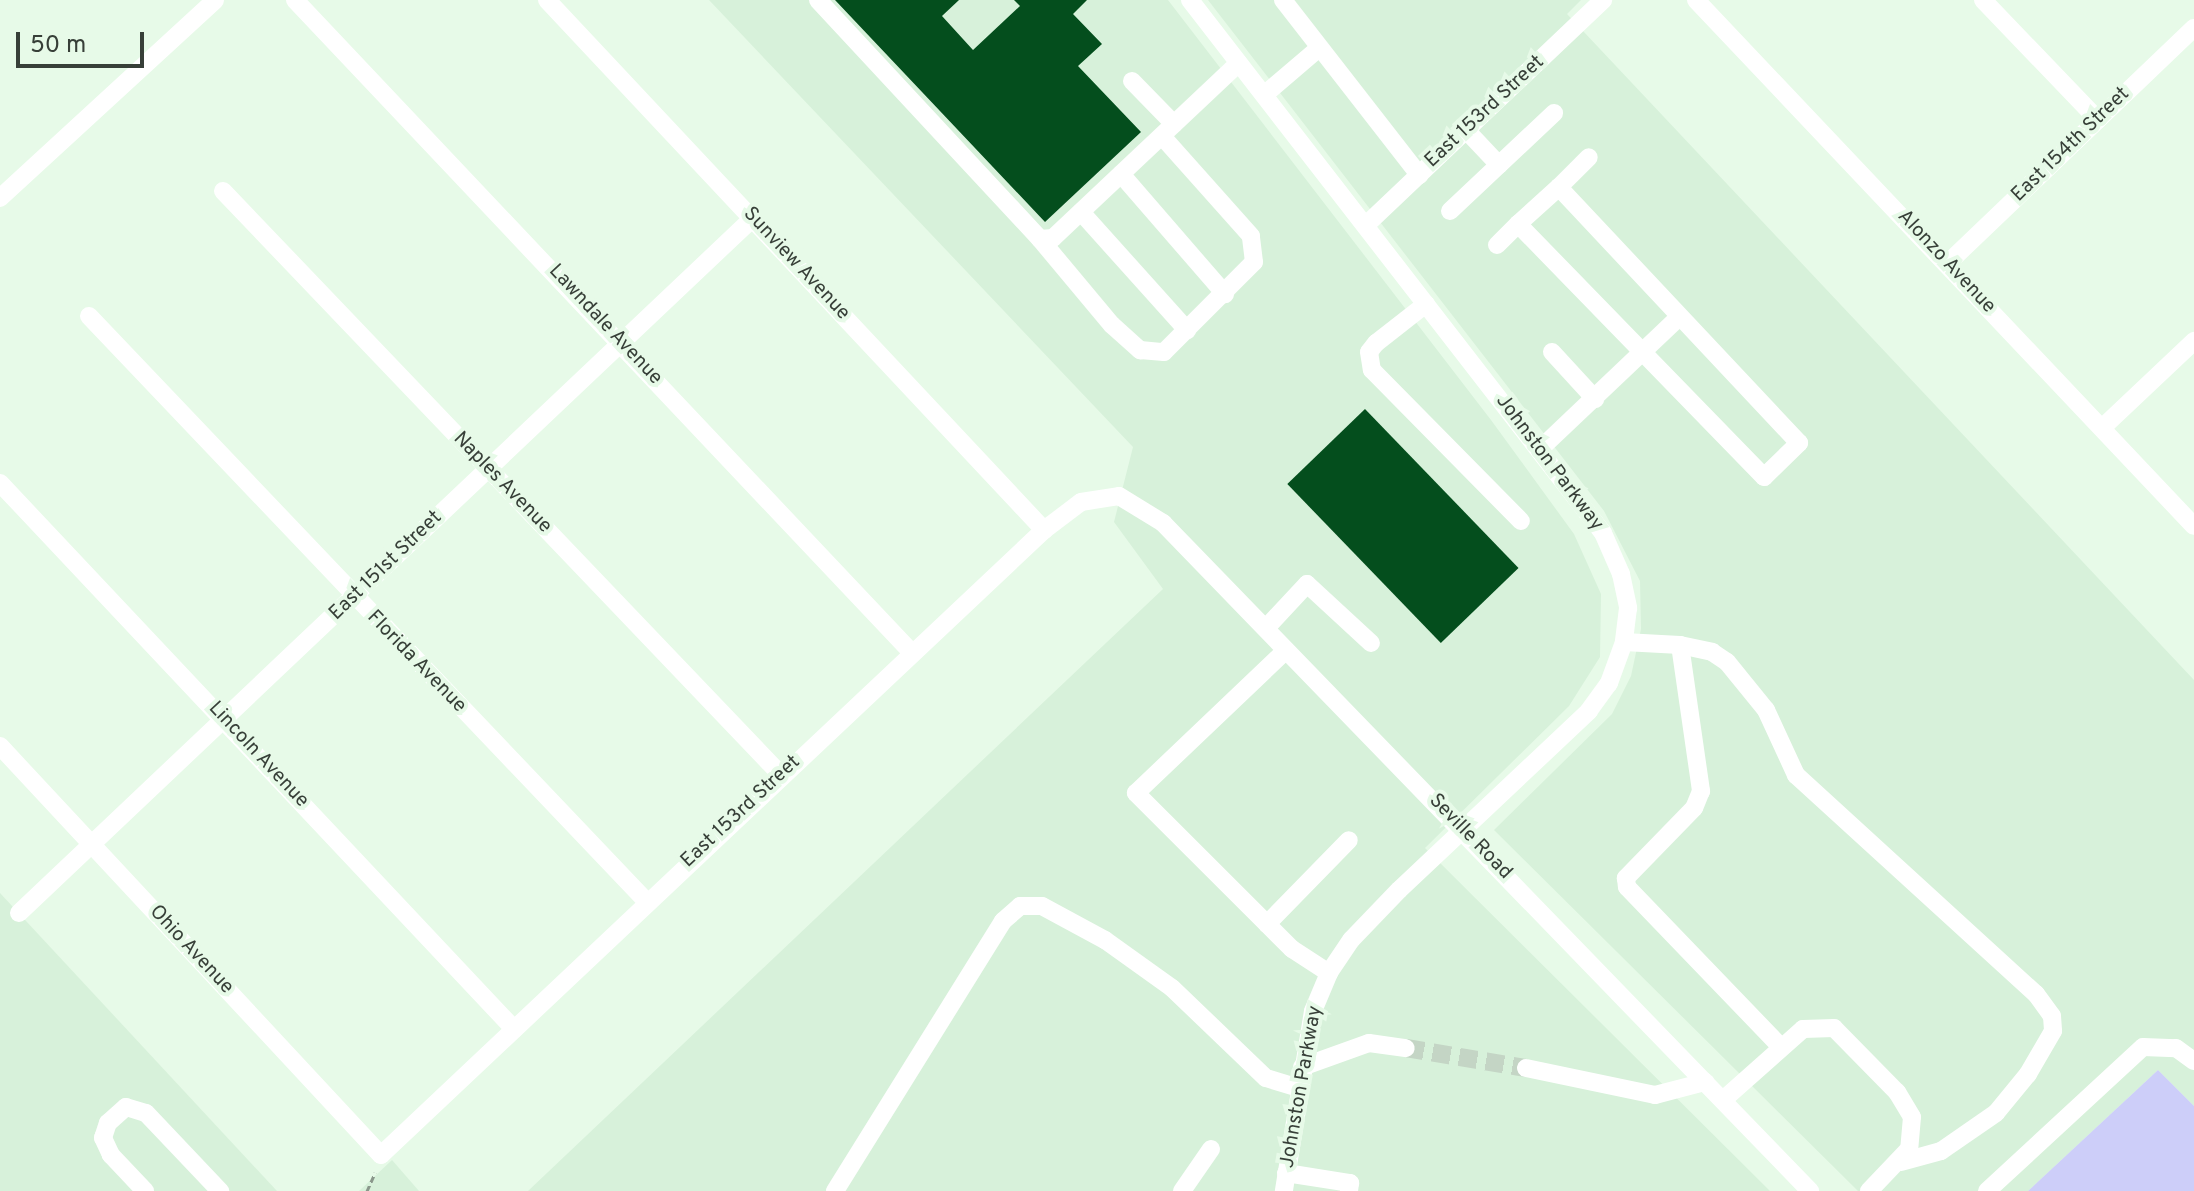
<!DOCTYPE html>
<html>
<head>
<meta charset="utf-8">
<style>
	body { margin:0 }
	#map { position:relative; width:2194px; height:1191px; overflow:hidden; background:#e7fae8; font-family:Overpass,sans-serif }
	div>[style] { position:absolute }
	.built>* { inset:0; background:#d7f1da }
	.green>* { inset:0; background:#cdcef9 }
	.building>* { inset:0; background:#044e1d; transform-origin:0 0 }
	.minor-tunnel>* { height:18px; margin-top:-9px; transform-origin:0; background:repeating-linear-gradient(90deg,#c4d5c5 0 18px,transparent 0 27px) }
	.path>* { height:3px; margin-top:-1.5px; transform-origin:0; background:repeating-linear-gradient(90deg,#8a978b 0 6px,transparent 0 10px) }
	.minor>* { height:18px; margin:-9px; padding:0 9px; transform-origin:9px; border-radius:9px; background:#fff }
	span { translate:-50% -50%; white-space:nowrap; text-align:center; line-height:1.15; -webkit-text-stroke:8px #e7fae8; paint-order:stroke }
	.street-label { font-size:20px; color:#373f38 }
	.scale { position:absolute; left:16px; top:32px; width:128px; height:36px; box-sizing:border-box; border:4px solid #373f38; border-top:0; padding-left:10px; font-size:24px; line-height:28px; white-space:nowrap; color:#373f38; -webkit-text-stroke:6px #e7fae8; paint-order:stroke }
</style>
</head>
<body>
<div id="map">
	<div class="built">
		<div style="clip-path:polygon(709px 0,1168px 0,1491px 420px,1574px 534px,1601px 594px,1600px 657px,1569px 706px,1425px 848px,1770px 1191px,528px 1191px,1163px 589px,1114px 522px,1133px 447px)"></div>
		<div style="clip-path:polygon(1208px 0,1581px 0,1567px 14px,2194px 680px,2194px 1106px,2158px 1070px,2028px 1191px,1858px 1191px,1494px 830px,1612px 714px,1631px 676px,1641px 629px,1640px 581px,1604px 511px)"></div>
		<div style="clip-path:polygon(0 893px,277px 1191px,0 1191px)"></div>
		<div style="clip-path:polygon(392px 1160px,419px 1191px,359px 1191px)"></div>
	</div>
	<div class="green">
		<div style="clip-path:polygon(2158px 1070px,2194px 1106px,2194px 1191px,2028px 1191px)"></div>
	</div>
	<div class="building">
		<div style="clip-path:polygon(835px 0,959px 0,942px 16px,973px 50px,1020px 6px,1014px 0,1087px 0,1073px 14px,1102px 44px,1078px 66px,1141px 132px,1045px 222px)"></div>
		<div style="left:1365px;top:409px;width:221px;height:108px;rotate:46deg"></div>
	</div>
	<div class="minor-tunnel">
		<div style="left:1406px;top:1048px;width:122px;rotate:9.5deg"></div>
	</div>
	<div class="path">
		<div style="left:367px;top:1191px;width:20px;rotate:-66deg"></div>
	</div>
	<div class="minor">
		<div style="left:295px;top:0;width:898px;rotate:46.62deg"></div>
		<div style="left:547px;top:0;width:727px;rotate:46.84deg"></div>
		<div style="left:818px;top:0;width:326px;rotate:47.1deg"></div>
		<div style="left:1040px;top:239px;width:13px;rotate:-4deg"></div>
		<div style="left:1053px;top:238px;width:255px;rotate:-43.3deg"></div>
		<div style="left:1190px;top:0;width:674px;rotate:52.23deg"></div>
		<div style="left:1603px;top:533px;width:45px;rotate:66.3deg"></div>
		<div style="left:1621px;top:574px;width:35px;rotate:78deg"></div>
		<div style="left:1628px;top:608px;width:34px;rotate:97deg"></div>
		<div style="left:1624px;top:642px;width:44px;rotate:110.1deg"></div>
		<div style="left:1609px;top:683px;width:34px;rotate:126deg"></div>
		<div style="left:1589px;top:711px;width:261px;rotate:136.7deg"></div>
		<div style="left:1399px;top:890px;width:69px;rotate:133.8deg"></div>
		<div style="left:1351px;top:940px;width:40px;rotate:124deg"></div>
		<div style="left:1329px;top:973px;width:41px;rotate:112.8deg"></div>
		<div style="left:1313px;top:1011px;width:182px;rotate:99.2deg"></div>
		<div style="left:1283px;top:0;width:222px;rotate:52.1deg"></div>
		<div style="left:1696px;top:0;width:724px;rotate:46.57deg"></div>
		<div style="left:1983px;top:0;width:166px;rotate:46.2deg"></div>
		<div style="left:1132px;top:81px;width:60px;rotate:45.7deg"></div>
		<div style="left:1264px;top:95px;width:72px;rotate:-40.5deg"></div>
		<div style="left:1466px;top:130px;width:48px;rotate:46.7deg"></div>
		<div style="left:1121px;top:174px;width:159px;rotate:49.1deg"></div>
		<div style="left:1559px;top:187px;width:42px;rotate:-45deg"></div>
		<div style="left:223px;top:191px;width:808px;rotate:46.3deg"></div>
		<div style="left:0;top:198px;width:292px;rotate:-42.6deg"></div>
		<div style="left:1450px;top:211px;width:143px;rotate:-43.3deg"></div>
		<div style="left:1081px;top:212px;width:159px;rotate:48.1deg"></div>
		<div style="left:1366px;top:225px;width:327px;rotate:-43.5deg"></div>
		<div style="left:1040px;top:239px;width:112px;rotate:50.1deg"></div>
		<div style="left:1112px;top:325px;width:38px;rotate:42deg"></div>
		<div style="left:1140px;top:350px;width:24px;rotate:5deg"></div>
		<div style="left:1164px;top:352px;width:127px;rotate:-45deg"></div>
		<div style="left:1254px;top:262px;width:26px;rotate:-97deg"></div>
		<div style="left:1251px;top:236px;width:134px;rotate:-131.7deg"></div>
		<div style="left:1497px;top:245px;width:30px;rotate:-45deg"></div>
		<div style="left:1518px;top:224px;width:353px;rotate:45.8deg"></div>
		<div style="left:1764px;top:477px;width:49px;rotate:-44.2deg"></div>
		<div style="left:1799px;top:443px;width:351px;rotate:-133.2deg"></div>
		<div style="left:1559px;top:187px;width:55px;rotate:137.9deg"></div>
		<div style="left:1948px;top:263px;width:340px;rotate:-43.7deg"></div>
		<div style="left:1426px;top:304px;width:63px;rotate:142deg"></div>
		<div style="left:1376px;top:343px;width:11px;rotate:128deg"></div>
		<div style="left:1369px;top:352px;width:18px;rotate:81deg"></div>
		<div style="left:1372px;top:370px;width:212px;rotate:45.4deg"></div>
		<div style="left:89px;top:316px;width:808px;rotate:46.4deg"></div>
		<div style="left:1552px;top:352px;width:64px;rotate:47.5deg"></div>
		<div style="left:2102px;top:428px;width:127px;rotate:-43.4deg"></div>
		<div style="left:1539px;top:450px;width:193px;rotate:-43.5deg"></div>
		<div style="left:0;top:483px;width:750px;rotate:46.73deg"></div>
		<div style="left:1266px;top:628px;width:60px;rotate:-47deg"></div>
		<div style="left:1307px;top:584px;width:87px;rotate:42.7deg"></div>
		<div style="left:1624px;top:642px;width:56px;rotate:3.1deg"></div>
		<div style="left:1680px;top:645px;width:33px;rotate:12deg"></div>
		<div style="left:1712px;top:652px;width:18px;rotate:34deg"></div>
		<div style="left:1727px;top:662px;width:62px;rotate:50.9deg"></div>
		<div style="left:1766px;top:710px;width:72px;rotate:65.2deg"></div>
		<div style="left:1796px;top:775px;width:325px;rotate:42.4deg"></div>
		<div style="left:2036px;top:994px;width:27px;rotate:54deg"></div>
		<div style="left:2052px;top:1016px;width:15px;rotate:86deg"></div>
		<div style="left:2053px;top:1031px;width:50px;rotate:120.2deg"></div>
		<div style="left:2028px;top:1074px;width:50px;rotate:129.4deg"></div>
		<div style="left:1996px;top:1113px;width:67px;rotate:145.4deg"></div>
		<div style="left:1941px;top:1151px;width:41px;rotate:164.6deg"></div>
		<div style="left:1680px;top:645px;width:148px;rotate:81.8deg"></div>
		<div style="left:1701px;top:791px;width:18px;rotate:112deg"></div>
		<div style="left:1694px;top:808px;width:98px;rotate:134.2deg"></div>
		<div style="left:1626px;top:878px;width:9px;rotate:84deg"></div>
		<div style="left:1627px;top:887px;width:222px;rotate:46.1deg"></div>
		<div style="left:0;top:746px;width:559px;rotate:47.03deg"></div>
		<div style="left:381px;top:1155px;width:911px;rotate:-43.31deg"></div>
		<div style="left:1044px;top:530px;width:46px;rotate:-37.1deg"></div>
		<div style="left:1081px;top:502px;width:38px;rotate:-9deg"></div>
		<div style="left:1119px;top:496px;width:52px;rotate:31.5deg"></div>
		<div style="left:1163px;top:523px;width:930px;rotate:45.91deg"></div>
		<div style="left:19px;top:913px;width:1011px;rotate:-43.44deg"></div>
		<div style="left:1268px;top:925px;width:187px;rotate:-135deg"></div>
		<div style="left:1136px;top:793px;width:207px;rotate:-43.6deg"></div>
		<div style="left:1329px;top:973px;width:44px;rotate:-147deg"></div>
		<div style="left:1292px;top:949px;width:35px;rotate:-135deg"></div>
		<div style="left:1267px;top:924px;width:117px;rotate:-45.7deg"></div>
		<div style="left:1302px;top:1067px;width:71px;rotate:-19.7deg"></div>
		<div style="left:1369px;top:1043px;width:37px;rotate:8deg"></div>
		<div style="left:1526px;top:1068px;width:132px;rotate:11.8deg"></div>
		<div style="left:1655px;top:1095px;width:52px;rotate:-14.6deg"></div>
		<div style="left:1723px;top:1100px;width:107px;rotate:-41.6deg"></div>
		<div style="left:1803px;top:1029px;width:31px;rotate:-2deg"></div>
		<div style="left:1834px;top:1028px;width:90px;rotate:45.5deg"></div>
		<div style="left:1897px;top:1092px;width:29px;rotate:59deg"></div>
		<div style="left:1912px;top:1117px;width:32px;rotate:95deg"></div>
		<div style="left:1909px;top:1149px;width:58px;rotate:133.6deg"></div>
		<div style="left:1286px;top:1173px;width:65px;rotate:8.9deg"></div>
		<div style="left:1350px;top:1183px;width:8px;rotate:97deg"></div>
		<div style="left:145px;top:1191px;width:50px;rotate:-133.4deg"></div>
		<div style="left:111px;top:1155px;width:19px;rotate:-115deg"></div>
		<div style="left:103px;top:1138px;width:16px;rotate:-72deg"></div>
		<div style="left:108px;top:1123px;width:24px;rotate:-42deg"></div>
		<div style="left:126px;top:1107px;width:21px;rotate:17deg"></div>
		<div style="left:146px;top:1113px;width:108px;rotate:46.5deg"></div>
		<div style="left:835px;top:1191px;width:318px;rotate:-58.1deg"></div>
		<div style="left:1003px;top:921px;width:23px;rotate:-41deg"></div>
		<div style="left:1020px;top:906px;width:22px"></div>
		<div style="left:1042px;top:906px;width:72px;rotate:28.4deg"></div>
		<div style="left:1105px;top:940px;width:82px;rotate:35.6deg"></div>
		<div style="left:1172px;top:988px;width:130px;rotate:43.8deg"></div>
		<div style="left:1266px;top:1078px;width:34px;rotate:17deg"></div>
		<div style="left:1182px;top:1191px;width:51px;rotate:-55.4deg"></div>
		<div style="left:1987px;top:1191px;width:212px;rotate:-42.7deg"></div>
		<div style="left:2143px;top:1047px;width:33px;rotate:2deg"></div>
		<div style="left:2176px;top:1048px;width:22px;rotate:36deg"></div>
	</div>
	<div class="street-label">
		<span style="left:1485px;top:112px;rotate:-43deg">East 153rd Street</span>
		<span style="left:2071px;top:145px;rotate:-44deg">East 154th Street</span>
		<span style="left:1946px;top:262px;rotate:47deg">Alonzo Avenue</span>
		<span style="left:796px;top:264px;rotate:47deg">Sunview Avenue</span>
		<span style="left:605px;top:325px;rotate:47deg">Lawndale Avenue</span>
		<span style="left:1549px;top:463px;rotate:53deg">Johnston Parkway</span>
		<span style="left:502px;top:483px;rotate:46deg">Naples Avenue</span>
		<span style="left:386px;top:566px;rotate:-44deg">East 151st Street</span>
		<span style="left:416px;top:662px;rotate:46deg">Florida Avenue</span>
		<span style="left:258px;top:755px;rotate:47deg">Lincoln Avenue</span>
		<span style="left:741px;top:812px;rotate:-43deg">East 153rd Street</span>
		<span style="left:1470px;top:837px;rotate:46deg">Seville Road</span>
		<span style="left:191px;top:950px;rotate:47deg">Ohio Avenue</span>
		<span style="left:1302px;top:1087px;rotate:-80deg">Johnston Parkway</span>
	</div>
	<div class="scale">50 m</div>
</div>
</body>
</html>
